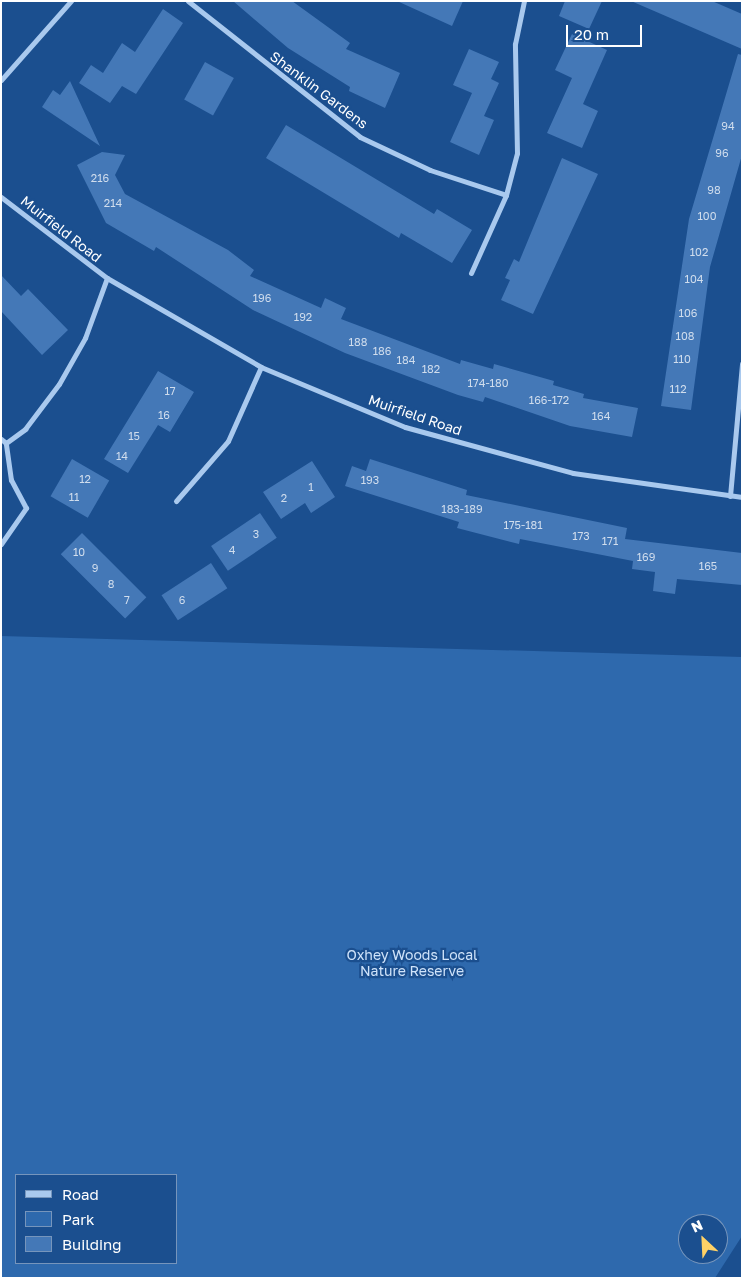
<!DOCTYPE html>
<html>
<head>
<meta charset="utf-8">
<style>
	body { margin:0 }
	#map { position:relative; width:743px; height:1279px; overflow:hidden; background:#1b4f8f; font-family:"Golos Text",sans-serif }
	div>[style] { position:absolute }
	.green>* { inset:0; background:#2e69ad }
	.building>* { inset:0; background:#4478b7; transform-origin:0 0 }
	.street>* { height:5px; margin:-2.5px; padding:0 2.5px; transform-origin:2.5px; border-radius:2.5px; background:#a9c9ee }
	span { translate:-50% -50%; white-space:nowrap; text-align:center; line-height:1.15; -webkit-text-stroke:4.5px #1b4f8f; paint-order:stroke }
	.number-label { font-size:11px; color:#d0dded }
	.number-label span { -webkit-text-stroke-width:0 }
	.street-label { font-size:14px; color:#fff }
	.park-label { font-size:14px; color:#cfe3fa }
	.frame { position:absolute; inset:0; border:2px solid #fff; pointer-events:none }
	.legend { position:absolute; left:15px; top:1174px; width:162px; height:90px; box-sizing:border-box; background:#1b4f8f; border:1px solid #7695bc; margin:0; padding:6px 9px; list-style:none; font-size:15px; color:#fff }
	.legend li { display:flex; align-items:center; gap:10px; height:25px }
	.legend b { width:25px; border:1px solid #7695bc }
	.north { position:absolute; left:678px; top:1214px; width:50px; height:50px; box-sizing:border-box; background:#1b4f8f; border:1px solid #7695bc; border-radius:50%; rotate:335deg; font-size:14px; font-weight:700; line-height:20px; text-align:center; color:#fff }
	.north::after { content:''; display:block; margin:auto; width:18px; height:22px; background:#ffd166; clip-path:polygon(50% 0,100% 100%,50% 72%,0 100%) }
	.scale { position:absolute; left:566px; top:25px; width:76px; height:22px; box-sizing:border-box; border:2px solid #fff; border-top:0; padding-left:6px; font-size:15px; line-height:18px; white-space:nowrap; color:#fff; -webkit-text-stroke:4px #1b4f8f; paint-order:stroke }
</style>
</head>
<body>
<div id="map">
	<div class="green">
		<div style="clip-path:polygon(evenodd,1px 636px,742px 657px,742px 1236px,715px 1278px,1px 1278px,1px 636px,16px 1175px,176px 1175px,176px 1263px,16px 1263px,16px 1175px,1px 636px,688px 1224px,718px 1224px,718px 1254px,688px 1254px,688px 1224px)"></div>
	</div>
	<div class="building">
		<div style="clip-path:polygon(233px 1px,292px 1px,350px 43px,346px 49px,400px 73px,385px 108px,349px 91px,350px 87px,288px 48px)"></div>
		<div style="clip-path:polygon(397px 1px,463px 1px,452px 26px)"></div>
		<div style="clip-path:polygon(565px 1px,602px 1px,589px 29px,559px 16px)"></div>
		<div style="clip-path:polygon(631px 1px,712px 1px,742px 14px,742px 49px)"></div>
		<div style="clip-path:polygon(163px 9px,183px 23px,136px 94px,122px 86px,110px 103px,79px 83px,91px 65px,103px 73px,122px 43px,135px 52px)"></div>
		<div style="clip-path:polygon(572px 34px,607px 50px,583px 104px,598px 111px,582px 148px,547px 133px,572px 78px,555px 70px)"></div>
		<div style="clip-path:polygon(469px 49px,499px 62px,491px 79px,499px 83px,484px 116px,494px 120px,479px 155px,450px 142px,472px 93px,453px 85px)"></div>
		<div style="clip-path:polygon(738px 54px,742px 55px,742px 155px,710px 267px,691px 410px,661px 406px,689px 219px)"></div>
		<div style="left:205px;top:62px;width:33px;height:43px;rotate:29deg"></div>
		<div style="clip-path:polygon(70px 81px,100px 146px,42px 107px,53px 90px,60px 95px)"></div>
		<div style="clip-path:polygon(286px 125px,434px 214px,437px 209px,472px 230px,452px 263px,401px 233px,399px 238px,266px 158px)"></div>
		<div style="clip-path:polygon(102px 152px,125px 155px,115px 175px,125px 194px,228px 250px,254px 270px,250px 276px,321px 308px,325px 298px,346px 308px,341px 319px,460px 364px,461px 360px,493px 369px,494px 364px,554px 381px,553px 385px,584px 394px,583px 398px,638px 408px,632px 437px,570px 426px,485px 397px,483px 402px,458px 395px,345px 353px,253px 310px,156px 247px,154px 251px,106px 223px,77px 165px)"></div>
		<div style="clip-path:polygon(562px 158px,598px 174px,533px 314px,501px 300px,510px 280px,505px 278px,514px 259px,519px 262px)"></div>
		<div style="clip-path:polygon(1px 275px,21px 296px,28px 289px,68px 330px,42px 355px,1px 311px)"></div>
		<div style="clip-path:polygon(158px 371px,194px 392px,170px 432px,158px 425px,128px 473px,104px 459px)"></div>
		<div style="left:72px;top:459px;width:43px;height:43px;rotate:30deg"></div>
		<div style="clip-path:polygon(370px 459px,467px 490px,466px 495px,627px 528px,625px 539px,742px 553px,742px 585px,677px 579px,675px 594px,653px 591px,655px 572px,632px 569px,633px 561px,520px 539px,519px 544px,457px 528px,459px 522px,345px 486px,352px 466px,366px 471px)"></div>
		<div style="clip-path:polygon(312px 461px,335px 497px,311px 513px,305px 503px,281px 519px,263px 492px)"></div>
		<div style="left:260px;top:513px;width:30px;height:59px;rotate:56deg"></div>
		<div style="left:82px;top:533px;width:91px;height:30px;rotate:45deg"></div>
		<div style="left:211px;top:563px;width:30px;height:59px;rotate:57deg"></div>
	</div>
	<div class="street">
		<div style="left:188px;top:1px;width:219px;rotate:38.3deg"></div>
		<div style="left:360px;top:137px;width:77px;rotate:25.2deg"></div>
		<div style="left:430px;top:170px;width:80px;rotate:18.2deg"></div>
		<div style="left:506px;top:195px;width:43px;rotate:-75.3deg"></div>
		<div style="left:517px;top:153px;width:109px;rotate:-91.1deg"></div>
		<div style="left:515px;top:44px;width:44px;rotate:-78.2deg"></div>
		<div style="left:1px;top:80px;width:106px;rotate:-48.5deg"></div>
		<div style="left:1px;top:197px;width:133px;rotate:37.4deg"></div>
		<div style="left:107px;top:278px;width:178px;rotate:30deg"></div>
		<div style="left:261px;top:367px;width:156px;rotate:22.6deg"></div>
		<div style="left:405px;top:427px;width:174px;rotate:15.3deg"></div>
		<div style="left:573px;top:473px;width:171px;rotate:8.1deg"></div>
		<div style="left:471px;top:273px;width:85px;rotate:-65.8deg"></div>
		<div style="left:1px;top:439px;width:6px;rotate:39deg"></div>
		<div style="left:6px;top:443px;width:24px;rotate:-36deg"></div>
		<div style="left:25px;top:429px;width:56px;rotate:-52.9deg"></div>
		<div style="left:59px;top:384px;width:53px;rotate:-60.5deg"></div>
		<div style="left:85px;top:338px;width:64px;rotate:-69.9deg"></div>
		<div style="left:730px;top:496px;width:133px;rotate:-84.8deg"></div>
		<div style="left:176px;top:501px;width:79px;rotate:-49.1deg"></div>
		<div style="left:228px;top:441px;width:81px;rotate:-66deg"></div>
		<div style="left:1px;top:544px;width:44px;rotate:-55.2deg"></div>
		<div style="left:26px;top:508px;width:32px;rotate:-118deg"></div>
		<div style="left:11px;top:480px;width:37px;rotate:-98deg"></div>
	</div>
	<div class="number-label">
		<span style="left:728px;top:126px">94</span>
		<span style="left:722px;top:153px">96</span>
		<span style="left:100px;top:178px">216</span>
		<span style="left:714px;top:190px">98</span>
		<span style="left:113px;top:203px">214</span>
		<span style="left:707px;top:216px">100</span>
		<span style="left:699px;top:252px">102</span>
		<span style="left:694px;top:279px">104</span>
		<span style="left:262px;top:298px">196</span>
		<span style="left:688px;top:313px">106</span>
		<span style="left:303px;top:317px">192</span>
		<span style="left:685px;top:336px">108</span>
		<span style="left:358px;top:342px">188</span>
		<span style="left:382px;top:351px">186</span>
		<span style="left:682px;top:359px">110</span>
		<span style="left:406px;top:360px">184</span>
		<span style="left:431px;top:369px">182</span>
		<span style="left:488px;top:383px">174-180</span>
		<span style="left:678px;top:389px">112</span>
		<span style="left:170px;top:391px">17</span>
		<span style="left:549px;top:400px">166-172</span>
		<span style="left:164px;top:415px">16</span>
		<span style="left:601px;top:416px">164</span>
		<span style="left:134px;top:436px">15</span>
		<span style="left:122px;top:456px">14</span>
		<span style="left:85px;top:479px">12</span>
		<span style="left:370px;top:480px">193</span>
		<span style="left:311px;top:487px">1</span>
		<span style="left:74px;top:497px">11</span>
		<span style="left:284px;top:498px">2</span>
		<span style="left:462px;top:509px">183-189</span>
		<span style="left:523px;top:525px">175-181</span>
		<span style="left:256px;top:534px">3</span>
		<span style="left:581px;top:536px">173</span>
		<span style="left:610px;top:541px">171</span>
		<span style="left:232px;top:550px">4</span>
		<span style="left:79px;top:552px">10</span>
		<span style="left:646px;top:557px">169</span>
		<span style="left:708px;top:566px">165</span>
		<span style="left:95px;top:568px">9</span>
		<span style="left:111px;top:584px">8</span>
		<span style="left:127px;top:600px">7</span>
		<span style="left:182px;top:600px">6</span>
	</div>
	<div class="street-label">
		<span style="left:319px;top:90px;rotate:37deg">Shanklin Gardens</span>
		<span style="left:61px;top:229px;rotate:38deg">Muirfield Road</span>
		<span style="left:415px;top:415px;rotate:19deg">Muirfield Road</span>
	</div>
	<div class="park-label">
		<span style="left:412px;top:963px">Oxhey Woods Local<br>Nature Reserve</span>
	</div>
	<div class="frame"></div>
	<ul class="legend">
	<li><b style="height:6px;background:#a9c9ee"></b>Road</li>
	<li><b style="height:14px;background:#2e69ad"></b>Park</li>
	<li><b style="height:14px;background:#4478b7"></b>Building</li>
	</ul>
	<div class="north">N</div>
	<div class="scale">20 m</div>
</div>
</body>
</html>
